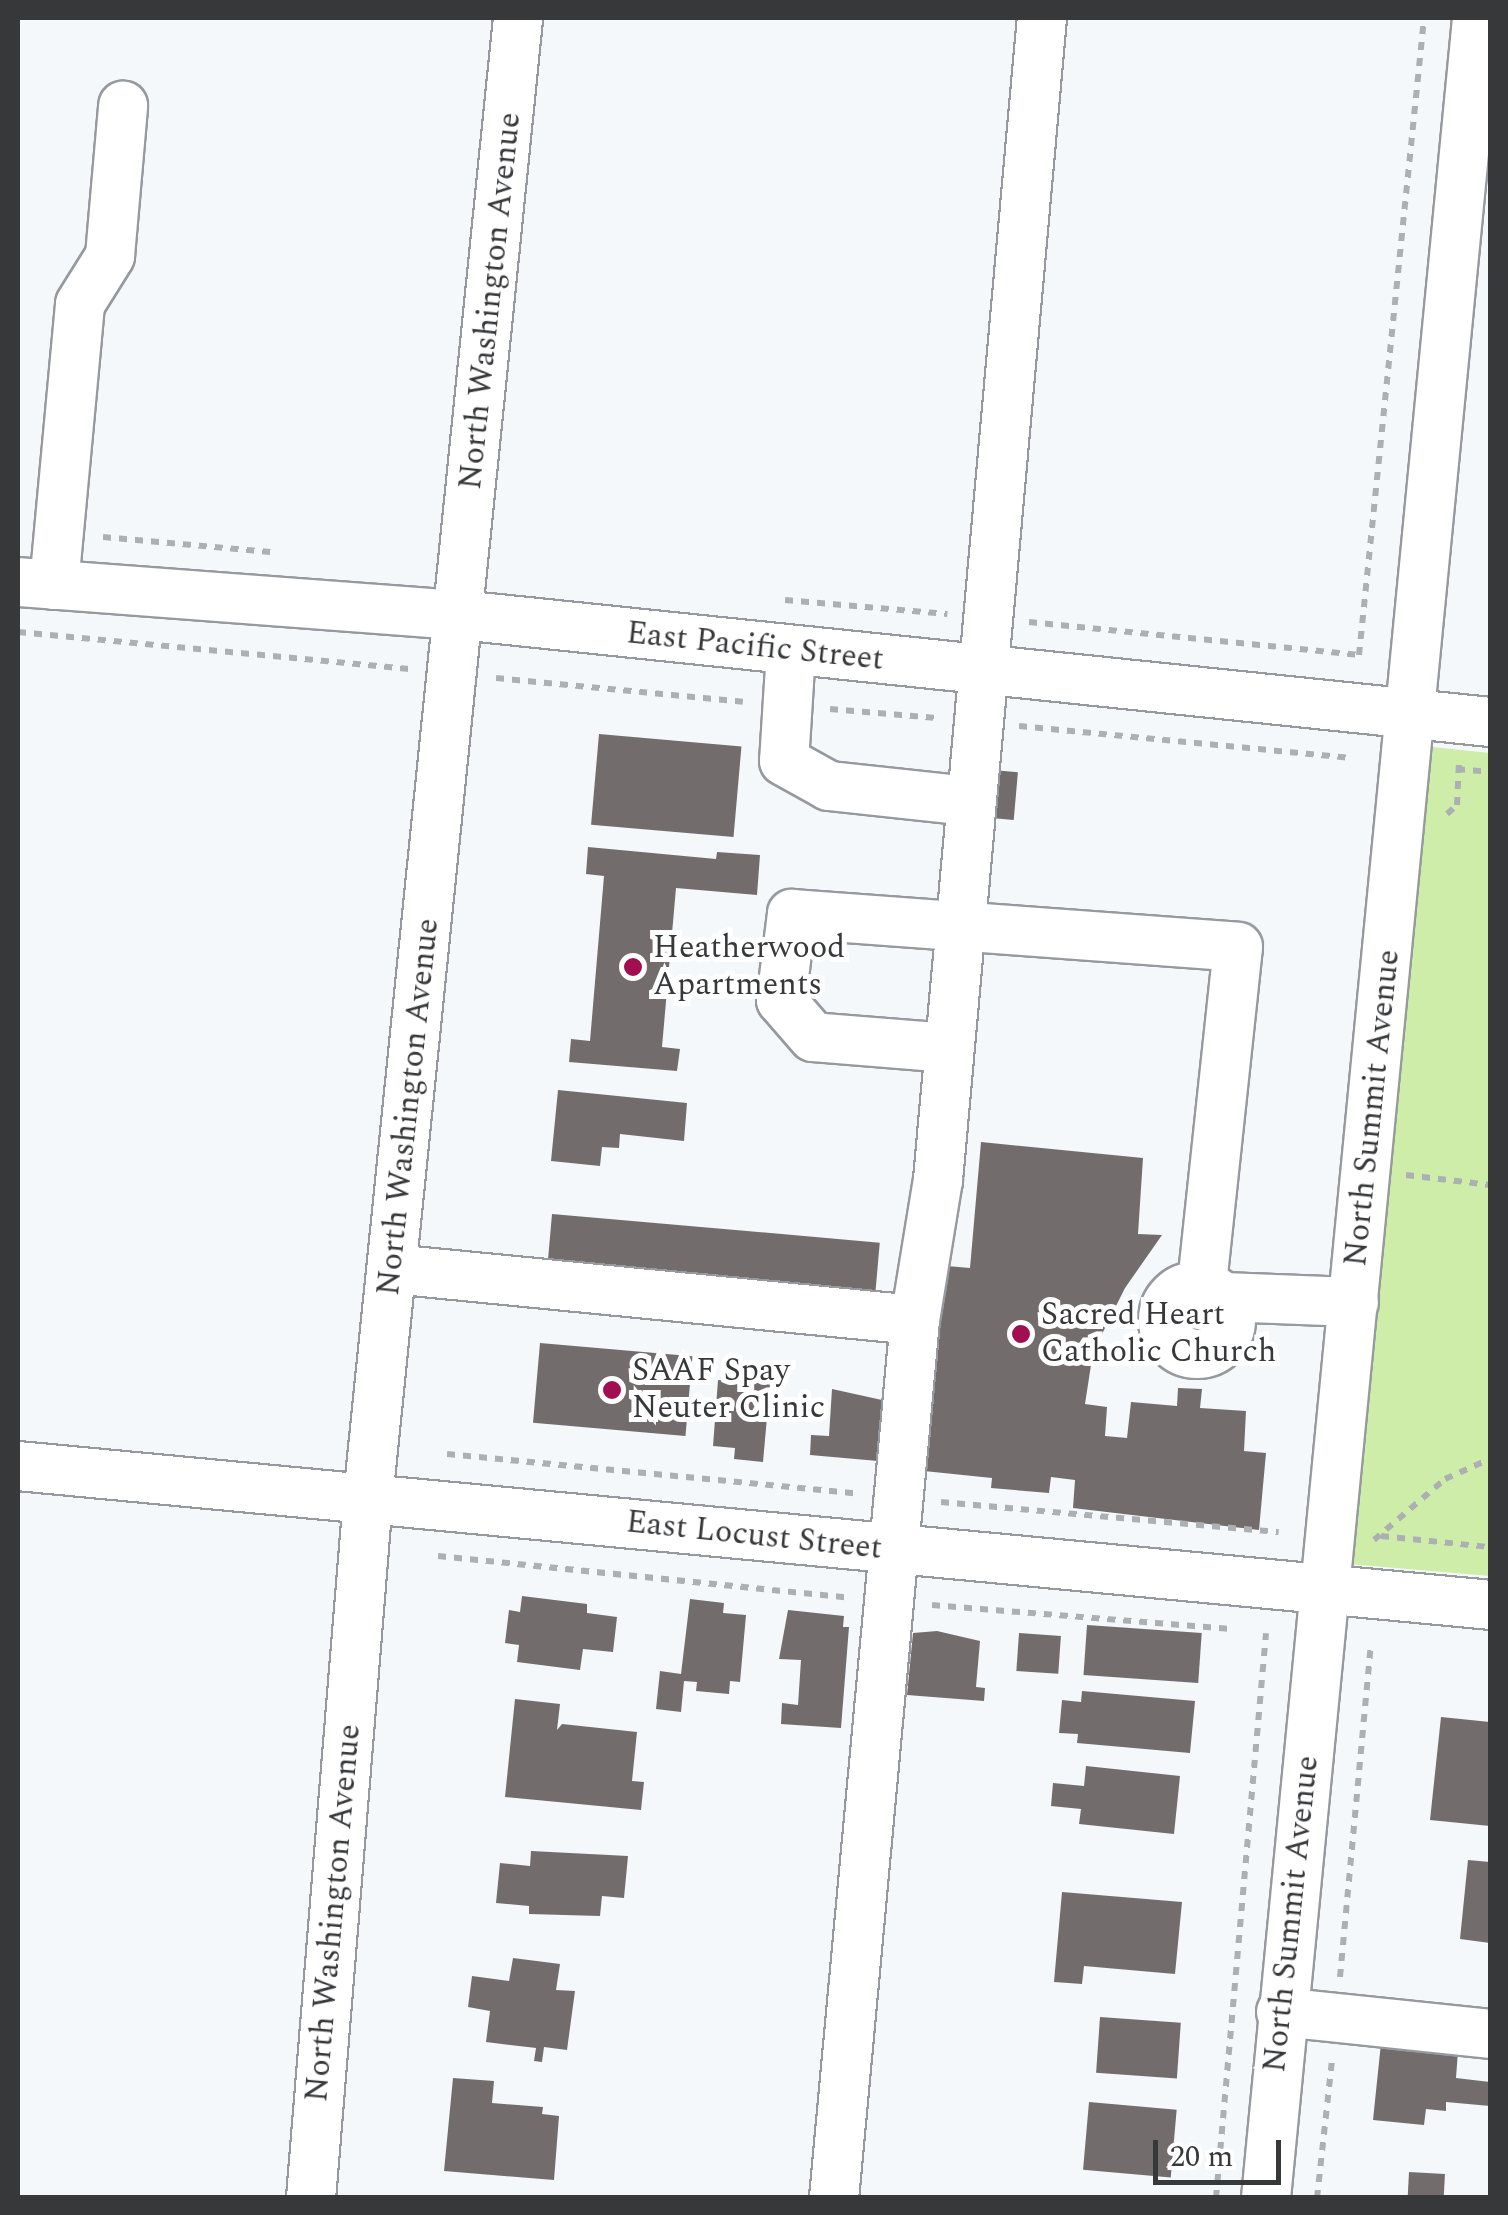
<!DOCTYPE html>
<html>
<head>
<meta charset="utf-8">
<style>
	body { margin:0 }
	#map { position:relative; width:1508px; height:2215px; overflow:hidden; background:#f4f8fb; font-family:Spectral,serif }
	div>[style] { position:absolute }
	.green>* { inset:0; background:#ceeda9 }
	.building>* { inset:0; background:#726d6c; transform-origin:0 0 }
	.path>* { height:6px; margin-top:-3px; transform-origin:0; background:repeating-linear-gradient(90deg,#adb0b2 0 8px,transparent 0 16px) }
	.roads { filter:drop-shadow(2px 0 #96999d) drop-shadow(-2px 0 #96999d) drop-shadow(0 2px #96999d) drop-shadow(0 -2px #96999d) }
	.minor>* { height:48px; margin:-24px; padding:0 24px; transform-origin:24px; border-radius:24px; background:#fff }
	.minor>.ring { margin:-24px; padding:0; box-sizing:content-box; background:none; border:48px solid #fff; border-radius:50% }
	.dots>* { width:28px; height:28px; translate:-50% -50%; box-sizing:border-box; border:5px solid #fff; border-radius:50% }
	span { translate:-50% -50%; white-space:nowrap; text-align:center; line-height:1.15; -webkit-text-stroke:10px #fff; paint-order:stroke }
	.street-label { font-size:32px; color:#37383a }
	.poi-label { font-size:32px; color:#37383a }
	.left { translate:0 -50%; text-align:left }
	.frame { position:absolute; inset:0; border:20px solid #37383a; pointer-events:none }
	.scale { position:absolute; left:1153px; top:2140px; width:128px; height:45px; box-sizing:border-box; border:5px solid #37383a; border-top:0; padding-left:12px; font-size:30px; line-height:35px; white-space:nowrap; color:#37383a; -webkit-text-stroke:8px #fff; paint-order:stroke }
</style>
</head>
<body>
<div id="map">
	<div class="green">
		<div style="clip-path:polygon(1423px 746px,1490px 753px,1490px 1576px,1348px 1564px,1390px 1173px)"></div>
	</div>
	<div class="building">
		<div style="left:599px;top:734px;width:143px;height:91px;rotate:5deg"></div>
		<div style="left:993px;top:770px;width:25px;height:48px;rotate:5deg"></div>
		<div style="clip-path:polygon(588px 847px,716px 859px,717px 852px,760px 855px,757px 895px,676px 888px,662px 1047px,680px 1049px,677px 1071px,569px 1062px,571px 1039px,590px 1041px,604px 876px,586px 874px)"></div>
		<div style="clip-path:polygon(558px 1090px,687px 1103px,684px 1141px,620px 1134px,619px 1148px,602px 1147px,600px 1166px,551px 1161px)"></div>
		<div style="clip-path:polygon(981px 1142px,1143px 1158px,1138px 1234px,1162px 1235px,1125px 1288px,1093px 1352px,1085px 1404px,1107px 1407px,1105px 1436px,1127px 1438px,1131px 1402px,1177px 1406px,1178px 1388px,1202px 1389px,1200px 1408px,1246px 1411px,1244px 1451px,1266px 1453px,1259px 1530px,1073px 1508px,1075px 1480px,1051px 1477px,1049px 1493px,991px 1488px,992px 1478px,924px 1471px,947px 1266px,970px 1268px)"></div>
		<div style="left:552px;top:1214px;width:329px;height:59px;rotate:5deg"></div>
		<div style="left:540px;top:1343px;width:153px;height:80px;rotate:5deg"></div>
		<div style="clip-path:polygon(718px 1380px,770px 1384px,763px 1462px,734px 1459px,735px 1448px,713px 1446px)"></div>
		<div style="clip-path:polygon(832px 1389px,882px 1400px,878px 1461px,810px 1455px,811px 1435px,829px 1436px)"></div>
		<div style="clip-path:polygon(522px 1596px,587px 1604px,587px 1613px,617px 1617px,613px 1652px,583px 1649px,580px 1670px,517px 1662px,519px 1645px,505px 1643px,509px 1610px,520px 1612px)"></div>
		<div style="clip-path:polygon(690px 1599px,724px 1603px,723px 1613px,746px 1615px,740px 1682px,730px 1681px,729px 1694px,696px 1691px,697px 1682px,684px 1681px,681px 1712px,656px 1709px,660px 1671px,681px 1674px)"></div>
		<div style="clip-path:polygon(788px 1610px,844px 1616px,843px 1627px,849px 1627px,841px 1728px,781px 1724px,782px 1703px,798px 1705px,801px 1660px,779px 1659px)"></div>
		<div style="left:1087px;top:1625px;width:115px;height:50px;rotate:4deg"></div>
		<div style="clip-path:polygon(937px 1631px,980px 1641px,976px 1687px,985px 1688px,984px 1701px,907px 1695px,913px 1633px)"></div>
		<div style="left:1019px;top:1633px;width:42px;height:38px;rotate:4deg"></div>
		<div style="clip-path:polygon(1082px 1691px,1195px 1701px,1190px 1753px,1077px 1743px,1078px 1734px,1059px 1733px,1062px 1700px,1081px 1702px)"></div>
		<div style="clip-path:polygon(515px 1699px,560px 1704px,557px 1730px,562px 1724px,637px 1732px,632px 1781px,644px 1782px,641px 1810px,505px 1797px)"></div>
		<div style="clip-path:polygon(1441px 1717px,1490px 1722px,1490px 1826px,1430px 1820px)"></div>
		<div style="clip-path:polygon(1086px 1766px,1180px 1776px,1174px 1834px,1079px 1824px,1081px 1809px,1051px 1806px,1053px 1783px,1084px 1786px)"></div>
		<div style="clip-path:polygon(531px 1851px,628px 1856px,624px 1898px,602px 1896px,600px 1916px,529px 1914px,529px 1906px,496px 1903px,500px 1863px,530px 1866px)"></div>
		<div style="clip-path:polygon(1468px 1860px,1490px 1862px,1490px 1943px,1460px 1939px)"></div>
		<div style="clip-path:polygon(1062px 1892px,1182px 1902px,1175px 1974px,1084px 1966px,1082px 1984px,1054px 1982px)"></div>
		<div style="clip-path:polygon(513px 1958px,560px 1964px,556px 1990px,575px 1991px,567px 2050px,544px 2047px,542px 2062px,534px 2061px,536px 2048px,486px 2042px,490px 2011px,468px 2007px,472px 1976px,509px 1981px)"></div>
		<div style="left:1100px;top:2017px;width:81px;height:56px;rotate:4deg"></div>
		<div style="clip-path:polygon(1381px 2043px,1458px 2051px,1456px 2078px,1490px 2082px,1490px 2106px,1446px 2102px,1446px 2111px,1426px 2109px,1424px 2125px,1373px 2120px)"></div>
		<div style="clip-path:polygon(453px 2078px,494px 2081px,492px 2103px,543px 2107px,542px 2114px,559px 2116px,554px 2180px,444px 2171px)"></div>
		<div style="left:1089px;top:2102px;width:88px;height:68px;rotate:5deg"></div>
		<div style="left:1409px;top:2172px;width:36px;height:26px;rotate:3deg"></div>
	</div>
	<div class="path">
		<div style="left:103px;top:537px;width:168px;rotate:5.1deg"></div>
		<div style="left:785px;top:600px;width:163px;rotate:4.9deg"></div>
		<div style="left:1029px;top:622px;width:332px;rotate:5.7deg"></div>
		<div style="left:1359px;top:655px;width:640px;rotate:-84.17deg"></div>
		<div style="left:18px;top:632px;width:393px;rotate:5.4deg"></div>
		<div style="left:496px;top:678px;width:248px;rotate:5.5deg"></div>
		<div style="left:830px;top:709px;width:107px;rotate:4.8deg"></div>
		<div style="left:1019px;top:726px;width:334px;rotate:5.5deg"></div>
		<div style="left:1457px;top:769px;width:33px;rotate:5deg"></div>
		<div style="left:1447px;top:814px;width:13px;rotate:-42deg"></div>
		<div style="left:1457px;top:805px;width:44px;rotate:-87.4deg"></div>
		<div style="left:1406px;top:1175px;width:85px;rotate:6.8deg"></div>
		<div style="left:447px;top:1454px;width:409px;rotate:5.5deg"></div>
		<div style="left:941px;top:1502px;width:339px;rotate:5.1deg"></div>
		<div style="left:1381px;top:1536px;width:110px;rotate:5.8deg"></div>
		<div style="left:1374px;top:1540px;width:94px;rotate:-40.7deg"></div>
		<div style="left:1445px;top:1479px;width:49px;rotate:-24deg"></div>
		<div style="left:438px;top:1556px;width:409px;rotate:5.8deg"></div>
		<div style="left:932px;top:1605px;width:297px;rotate:4.6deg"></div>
		<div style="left:1340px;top:1977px;width:333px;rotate:-84.7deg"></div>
		<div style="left:1216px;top:2198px;width:567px;rotate:-84.94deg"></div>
		<div style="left:1317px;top:2198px;width:140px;rotate:-83.8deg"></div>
	</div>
	<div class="roads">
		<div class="minor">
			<div style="left:18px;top:582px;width:443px;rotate:4.3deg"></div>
			<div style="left:460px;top:615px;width:1036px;rotate:5.93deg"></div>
			<div style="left:54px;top:585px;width:282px;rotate:-84.7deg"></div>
			<div style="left:80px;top:304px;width:57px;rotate:-58deg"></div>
			<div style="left:110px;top:256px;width:151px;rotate:-85deg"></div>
			<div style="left:791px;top:651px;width:110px;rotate:93.6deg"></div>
			<div style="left:784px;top:761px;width:51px;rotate:29.1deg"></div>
			<div style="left:829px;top:786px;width:141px;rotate:6.1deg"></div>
			<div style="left:949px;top:1048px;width:136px;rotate:-175.4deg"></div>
			<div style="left:813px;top:1037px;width:49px;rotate:-130.9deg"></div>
			<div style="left:781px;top:1000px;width:87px;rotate:-82.7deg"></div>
			<div style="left:792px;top:914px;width:447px;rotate:4.2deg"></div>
			<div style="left:1238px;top:947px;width:341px;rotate:96.1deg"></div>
			<div style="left:392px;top:1269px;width:525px;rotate:5.57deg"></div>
			<div class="ring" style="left:1163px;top:1286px;width:20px;height:20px"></div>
			<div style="left:1222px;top:1297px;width:132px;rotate:2.2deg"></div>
			<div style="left:18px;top:1466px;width:1479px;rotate:5.39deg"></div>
			<div style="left:1281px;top:2012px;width:210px;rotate:6deg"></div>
			<div style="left:311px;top:2198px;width:702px;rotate:-85.34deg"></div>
			<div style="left:368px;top:1498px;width:1488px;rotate:-84.21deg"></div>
			<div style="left:834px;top:2198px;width:882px;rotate:-84.73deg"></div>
			<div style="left:915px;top:1320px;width:142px;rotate:-80.7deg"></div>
			<div style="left:938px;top:1180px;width:1167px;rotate:-84.89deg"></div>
			<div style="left:1266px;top:2198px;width:2190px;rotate:-84.47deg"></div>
		</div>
	</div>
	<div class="dots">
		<div style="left:633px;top:967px;background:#a20f51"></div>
		<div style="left:1021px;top:1334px;background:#a20f51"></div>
		<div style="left:612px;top:1390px;background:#a20f51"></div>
	</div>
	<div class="street-label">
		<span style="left:491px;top:301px;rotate:-84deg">North Washington Avenue</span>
		<span style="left:755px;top:647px;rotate:6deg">East Pacific Street</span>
		<span style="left:409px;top:1107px;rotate:-84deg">North Washington Avenue</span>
		<span style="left:1373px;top:1108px;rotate:-84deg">North Summit Avenue</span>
		<span style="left:754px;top:1536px;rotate:6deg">East Locust Street</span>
		<span style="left:334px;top:1913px;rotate:-85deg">North Washington Avenue</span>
		<span style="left:1292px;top:1914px;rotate:-84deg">North Summit Avenue</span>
	</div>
	<div class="poi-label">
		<span class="left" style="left:653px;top:967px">Heatherwood<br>Apartments</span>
		<span class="left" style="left:1041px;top:1334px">Sacred Heart<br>Catholic Church</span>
		<span class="left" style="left:632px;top:1390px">SAAF Spay<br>Neuter Clinic</span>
	</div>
	<div class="frame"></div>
	<div class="scale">20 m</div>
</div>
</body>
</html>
